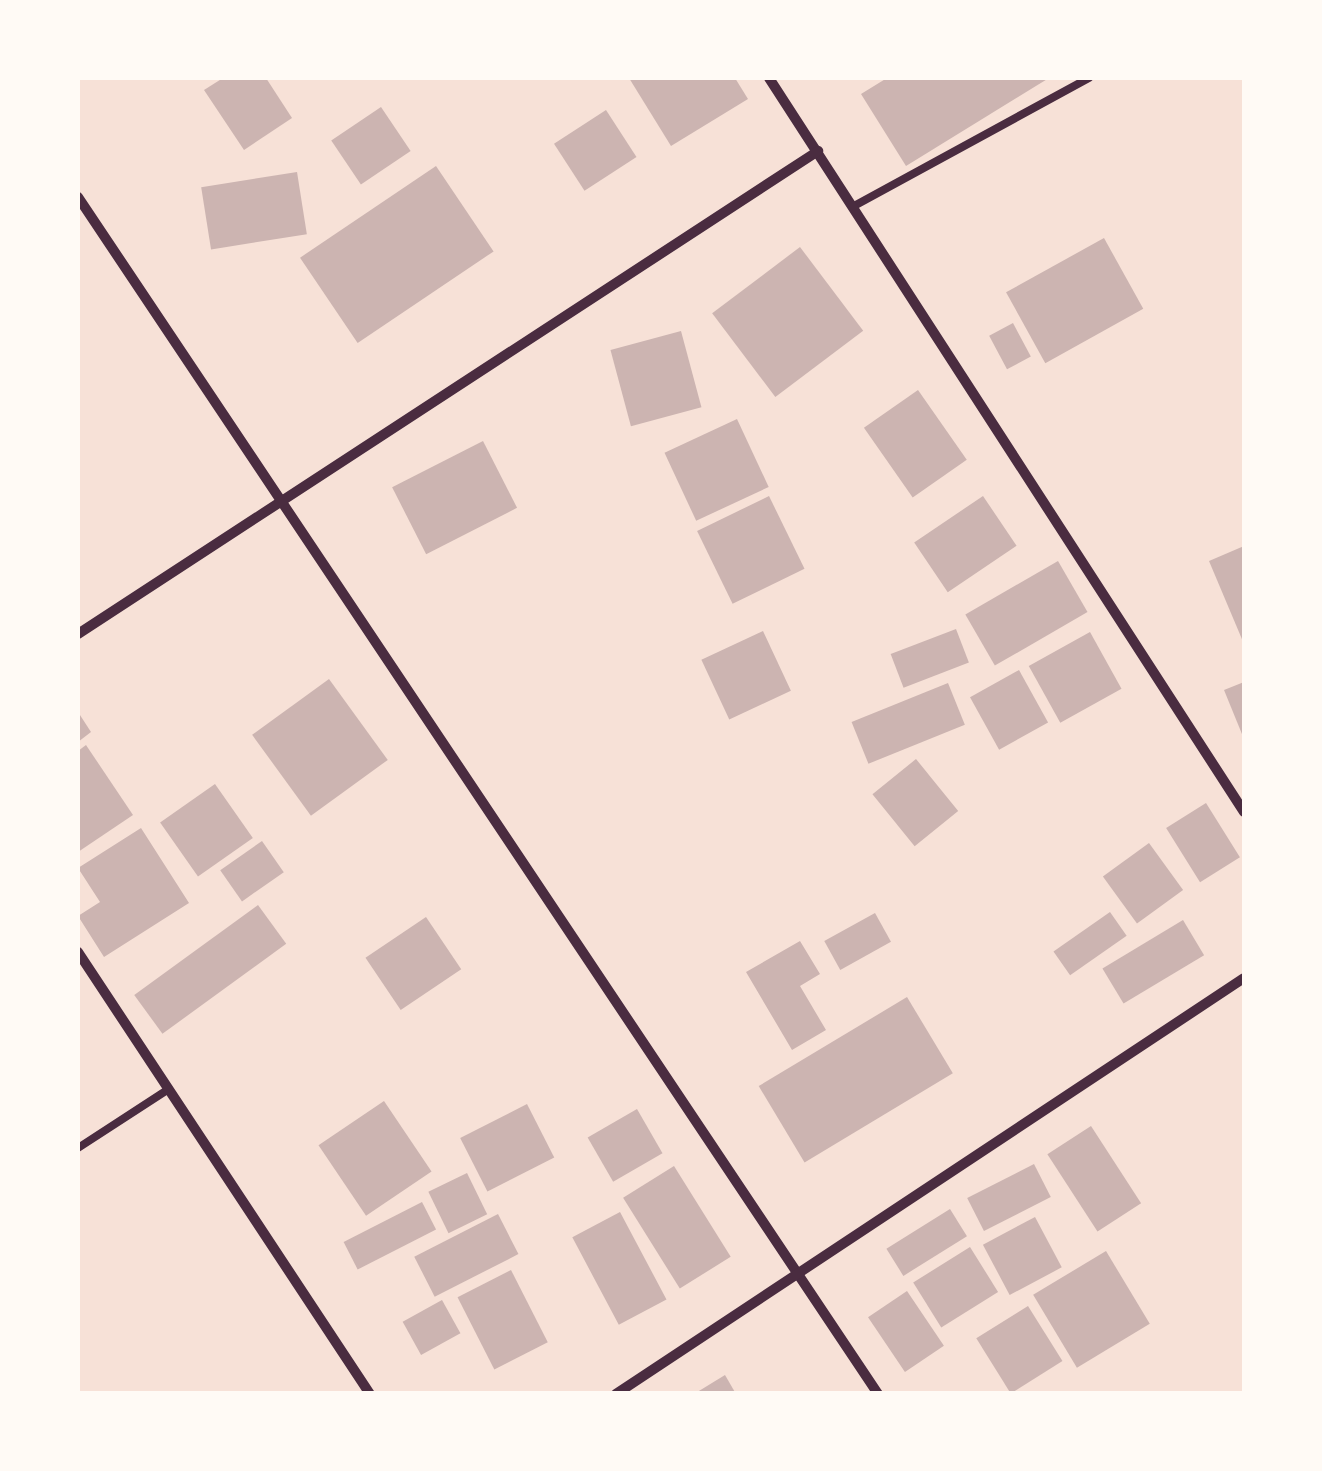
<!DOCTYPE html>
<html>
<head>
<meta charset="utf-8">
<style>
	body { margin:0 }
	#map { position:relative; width:1322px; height:1471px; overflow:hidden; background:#f7e1d7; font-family:"Golos Text",sans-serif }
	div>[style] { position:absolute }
	.building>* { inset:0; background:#ccb4b1; transform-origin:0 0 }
	.service>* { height:8px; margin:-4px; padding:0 4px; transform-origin:4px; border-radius:4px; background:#4a2c40 }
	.minor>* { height:10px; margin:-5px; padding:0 5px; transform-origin:5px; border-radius:5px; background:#4a2c40 }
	span { translate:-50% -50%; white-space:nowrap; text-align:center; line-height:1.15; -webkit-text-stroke:10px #fffaf5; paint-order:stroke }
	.frame { position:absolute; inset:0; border:80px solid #fffaf5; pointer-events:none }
</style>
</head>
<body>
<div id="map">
	<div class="building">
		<div style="clip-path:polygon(223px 78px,266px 78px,292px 118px,244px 150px,204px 90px)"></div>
		<div style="clip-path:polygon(629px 78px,735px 78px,748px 99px,671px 146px)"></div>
		<div style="clip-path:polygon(887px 78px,1049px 78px,906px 166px,861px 94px)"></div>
		<div style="left:381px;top:107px;width:53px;height:60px;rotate:56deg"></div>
		<div style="left:606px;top:110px;width:56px;height:62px;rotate:57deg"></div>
		<div style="left:436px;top:166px;width:103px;height:164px;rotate:56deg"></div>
		<div style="left:297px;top:172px;width:63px;height:97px;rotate:81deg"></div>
		<div style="left:1104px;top:238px;width:81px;height:112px;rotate:61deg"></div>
		<div style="left:800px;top:247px;width:105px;height:110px;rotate:53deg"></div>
		<div style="left:1013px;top:323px;width:38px;height:27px;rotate:62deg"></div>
		<div style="left:681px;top:331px;width:79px;height:73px;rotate:75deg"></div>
		<div style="left:918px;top:390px;width:85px;height:66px;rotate:55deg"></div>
		<div style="left:737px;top:419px;width:75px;height:80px;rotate:65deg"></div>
		<div style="left:483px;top:441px;width:75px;height:102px;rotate:63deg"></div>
		<div style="left:769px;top:496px;width:81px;height:80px;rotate:64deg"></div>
		<div style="left:983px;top:496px;width:60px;height:83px;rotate:56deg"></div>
		<div style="clip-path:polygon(1244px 546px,1244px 644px,1209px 561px)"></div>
		<div style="left:1058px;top:561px;width:59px;height:107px;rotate:60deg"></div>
		<div style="left:956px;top:629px;width:36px;height:70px;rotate:69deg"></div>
		<div style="left:763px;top:631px;width:66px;height:68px;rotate:65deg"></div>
		<div style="left:1090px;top:632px;width:65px;height:70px;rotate:61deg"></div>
		<div style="left:1019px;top:670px;width:60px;height:56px;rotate:61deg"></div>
		<div style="left:329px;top:679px;width:100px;height:95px;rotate:54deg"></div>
		<div style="clip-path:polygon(1244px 682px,1244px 739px,1224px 690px)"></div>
		<div style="left:948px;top:683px;width:45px;height:104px;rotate:68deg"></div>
		<div style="clip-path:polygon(78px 712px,91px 732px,78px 742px)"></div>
		<div style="clip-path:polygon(86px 745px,133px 815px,78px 852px,78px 751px)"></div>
		<div style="left:916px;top:759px;width:67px;height:56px;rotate:51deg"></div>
		<div style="left:215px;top:784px;width:66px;height:67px;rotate:55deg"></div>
		<div style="left:1206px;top:803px;width:64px;height:47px;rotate:58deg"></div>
		<div style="clip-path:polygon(141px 828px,189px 903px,104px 957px,78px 916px,100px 902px,78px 868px)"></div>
		<div style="left:262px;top:841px;width:38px;height:51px;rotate:55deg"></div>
		<div style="left:1149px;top:843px;width:58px;height:57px;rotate:54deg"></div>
		<div style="left:258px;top:905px;width:48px;height:153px;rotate:54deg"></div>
		<div style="left:1110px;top:912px;width:29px;height:69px;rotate:55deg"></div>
		<div style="left:875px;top:913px;width:33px;height:58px;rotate:61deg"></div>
		<div style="left:426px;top:917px;width:63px;height:73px;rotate:56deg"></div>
		<div style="left:1183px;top:920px;width:41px;height:94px;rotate:59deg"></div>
		<div style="clip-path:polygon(800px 941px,820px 974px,800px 986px,826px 1030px,792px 1050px,746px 972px)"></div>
		<div style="left:907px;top:997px;width:89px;height:173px;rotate:59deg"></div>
		<div style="left:384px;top:1101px;width:85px;height:79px;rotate:56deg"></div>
		<div style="left:527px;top:1104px;width:60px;height:75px;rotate:63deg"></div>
		<div style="left:637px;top:1109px;width:51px;height:57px;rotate:60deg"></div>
		<div style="left:1091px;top:1126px;width:92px;height:52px;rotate:57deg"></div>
		<div style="left:1034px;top:1164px;width:37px;height:75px;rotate:63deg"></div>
		<div style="left:674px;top:1166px;width:107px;height:60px;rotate:58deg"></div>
		<div style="left:467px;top:1173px;width:46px;height:43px;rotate:64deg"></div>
		<div style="left:422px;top:1202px;width:31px;height:88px;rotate:63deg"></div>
		<div style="left:950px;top:1209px;width:32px;height:75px;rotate:58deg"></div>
		<div style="left:620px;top:1212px;width:99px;height:54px;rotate:62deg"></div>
		<div style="left:498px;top:1214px;width:45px;height:94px;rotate:63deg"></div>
		<div style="left:1035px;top:1217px;width:57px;height:59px;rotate:62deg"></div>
		<div style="left:970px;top:1247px;width:53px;height:67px;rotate:58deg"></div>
		<div style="left:1106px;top:1251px;width:85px;height:85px;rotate:59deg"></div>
		<div style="left:511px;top:1270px;width:81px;height:60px;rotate:63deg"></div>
		<div style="left:907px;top:1291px;width:66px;height:47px;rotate:56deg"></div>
		<div style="left:442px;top:1300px;width:38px;height:45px;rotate:61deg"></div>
		<div style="left:1028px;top:1306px;width:65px;height:61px;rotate:58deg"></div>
		<div style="clip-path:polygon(725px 1375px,736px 1394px,694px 1394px)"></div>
	</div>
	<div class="service">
		<div style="left:854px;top:206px;width:268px;rotate:-28.6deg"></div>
		<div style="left:78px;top:1148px;width:108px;rotate:-33deg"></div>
	</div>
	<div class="minor">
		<div style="left:769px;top:78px;width:874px;rotate:57.09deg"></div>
		<div style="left:78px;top:197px;width:1440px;rotate:56.24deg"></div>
		<div style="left:78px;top:634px;width:884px;rotate:-33.13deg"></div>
		<div style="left:78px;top:952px;width:530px;rotate:56.55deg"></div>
		<div style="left:616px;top:1394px;width:753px;rotate:-33.52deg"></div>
	</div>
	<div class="frame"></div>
</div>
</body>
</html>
